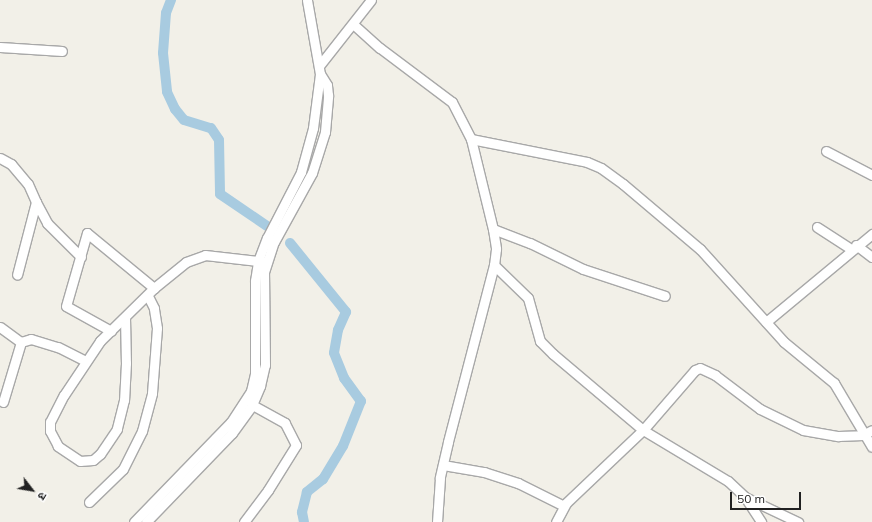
<!DOCTYPE html>
<html>
<head>
<meta charset="utf-8">
<style>
	body { margin:0 }
	#map { position:relative; width:872px; height:522px; overflow:hidden; background:#f2f0e8; font-family:Mulish,"Noto Sans Devanagari",sans-serif }
	div>[style] { position:absolute }
	.canal>* { height:10px; margin:-5px; padding:0 5px; transform-origin:5px; border-radius:5px; background:#a8cbe0 }
	.roads { filter:drop-shadow(1px 0 #a8a8a8) drop-shadow(-1px 0 #a8a8a8) drop-shadow(0 1px #a8a8a8) drop-shadow(0 -1px #a8a8a8) }
	.minor>* { height:9px; margin:-4.5px; padding:0 4.5px; transform-origin:4.5px; border-radius:4.5px; background:#fff }
	span { translate:-50% -50%; white-space:nowrap; text-align:center; line-height:1.15; -webkit-text-stroke:3px #fff; paint-order:stroke }
	.north { position:absolute; left:12px; top:470px; width:40px; height:40px; -webkit-text-stroke:3px #fff; paint-order:stroke; rotate:121deg; font-size:11px; font-weight:700; line-height:16px; text-align:center; color:#212121 }
	.north::after { content:''; display:block; margin:auto; width:14px; height:18px; background:#212121; clip-path:polygon(50% 0,100% 100%,50% 72%,0 100%) }
	.scale { position:absolute; left:730px; top:492px; width:71px; height:18px; box-sizing:border-box; border:2px solid #212121; border-top:0; padding-left:5px; font-size:12px; line-height:14px; white-space:nowrap; color:#212121; -webkit-text-stroke:3px #fff; paint-order:stroke }
</style>
</head>
<body>
<div id="map">
	<div class="canal">
		<div style="left:171px;top:0;width:14px;rotate:111deg"></div>
		<div style="left:166px;top:13px;width:40px;rotate:94.3deg"></div>
		<div style="left:163px;top:53px;width:39px;rotate:84deg"></div>
		<div style="left:167px;top:92px;width:19px;rotate:65deg"></div>
		<div style="left:175px;top:109px;width:14px;rotate:51deg"></div>
		<div style="left:184px;top:120px;width:28px;rotate:17deg"></div>
		<div style="left:211px;top:128px;width:14px;rotate:56deg"></div>
		<div style="left:219px;top:140px;width:54px;rotate:88.9deg"></div>
		<div style="left:220px;top:194px;width:57px;rotate:34.2deg"></div>
		<div style="left:290px;top:243px;width:89px;rotate:50.9deg"></div>
		<div style="left:346px;top:312px;width:20px;rotate:114deg"></div>
		<div style="left:338px;top:330px;width:23px;rotate:100deg"></div>
		<div style="left:334px;top:353px;width:27px;rotate:68deg"></div>
		<div style="left:344px;top:378px;width:29px;rotate:54deg"></div>
		<div style="left:361px;top:401px;width:48px;rotate:111.8deg"></div>
		<div style="left:343px;top:446px;width:39px;rotate:121deg"></div>
		<div style="left:323px;top:479px;width:21px;rotate:141deg"></div>
		<div style="left:307px;top:492px;width:21px;rotate:104deg"></div>
		<div style="left:302px;top:512px;width:10px;rotate:79deg"></div>
	</div>
	<div class="roads">
		<div class="minor">
			<div style="left:353px;top:24px;width:36px;rotate:42deg"></div>
			<div style="left:380px;top:48px;width:90px;rotate:36.9deg"></div>
			<div style="left:452px;top:102px;width:42px;rotate:62.8deg"></div>
			<div style="left:471px;top:139px;width:93px;rotate:76.3deg"></div>
			<div style="left:493px;top:229px;width:20px;rotate:81deg"></div>
			<div style="left:496px;top:249px;width:16px;rotate:97deg"></div>
			<div style="left:494px;top:265px;width:183px;rotate:104.6deg"></div>
			<div style="left:448px;top:442px;width:37px;rotate:103deg"></div>
			<div style="left:440px;top:478px;width:44px;rotate:93.9deg"></div>
			<div style="left:0;top:47px;width:62px;rotate:3.7deg"></div>
			<div style="left:319px;top:66px;width:84px;rotate:-51.8deg"></div>
			<div style="left:471px;top:139px;width:118px;rotate:11.2deg"></div>
			<div style="left:587px;top:162px;width:15px;rotate:23deg"></div>
			<div style="left:601px;top:168px;width:27px;rotate:36deg"></div>
			<div style="left:623px;top:184px;width:101px;rotate:40.2deg"></div>
			<div style="left:700px;top:249px;width:125px;rotate:47.9deg"></div>
			<div style="left:784px;top:342px;width:65px;rotate:39.4deg"></div>
			<div style="left:834px;top:383px;width:74px;rotate:59.3deg"></div>
			<div style="left:826px;top:151px;width:52px;rotate:27.6deg"></div>
			<div style="left:0;top:158px;width:13px;rotate:29deg"></div>
			<div style="left:11px;top:164px;width:26px;rotate:50deg"></div>
			<div style="left:28px;top:184px;width:20px;rotate:66deg"></div>
			<div style="left:36px;top:202px;width:75px;rotate:104.6deg"></div>
			<div style="left:36px;top:202px;width:24px;rotate:62deg"></div>
			<div style="left:47px;top:223px;width:48px;rotate:45deg"></div>
			<div style="left:817px;top:227px;width:40px;rotate:32.9deg"></div>
			<div style="left:493px;top:229px;width:40px;rotate:21deg"></div>
			<div style="left:530px;top:243px;width:59px;rotate:26.1deg"></div>
			<div style="left:583px;top:269px;width:86px;rotate:18.2deg"></div>
			<div style="left:856px;top:245px;width:20px;rotate:37deg"></div>
			<div style="left:494px;top:265px;width:47px;rotate:44.1deg"></div>
			<div style="left:528px;top:298px;width:45px;rotate:74.4deg"></div>
			<div style="left:540px;top:341px;width:18px;rotate:45deg"></div>
			<div style="left:553px;top:354px;width:118px;rotate:40.2deg"></div>
			<div style="left:643px;top:430px;width:99px;rotate:31deg"></div>
			<div style="left:728px;top:481px;width:23px;rotate:43deg"></div>
			<div style="left:745px;top:497px;width:30px;rotate:57deg"></div>
			<div style="left:125px;top:317px;width:46px;rotate:88.8deg"></div>
			<div style="left:126px;top:363px;width:37px;rotate:93deg"></div>
			<div style="left:124px;top:400px;width:30px;rotate:104deg"></div>
			<div style="left:117px;top:429px;width:30px;rotate:124deg"></div>
			<div style="left:100px;top:454px;width:9px;rotate:139deg"></div>
			<div style="left:93px;top:460px;width:13px;rotate:176deg"></div>
			<div style="left:80px;top:461px;width:27px;rotate:-146deg"></div>
			<div style="left:58px;top:446px;width:17px;rotate:-118deg"></div>
			<div style="left:50px;top:431px;width:9px;rotate:-90deg"></div>
			<div style="left:50px;top:422px;width:30px;rotate:-63deg"></div>
			<div style="left:64px;top:395px;width:65px;rotate:-56.3deg"></div>
			<div style="left:100px;top:341px;width:76px;rotate:-44.5deg"></div>
			<div style="left:154px;top:288px;width:41px;rotate:-39.1deg"></div>
			<div style="left:186px;top:262px;width:20px;rotate:-20deg"></div>
			<div style="left:205px;top:255px;width:62px;rotate:6.4deg"></div>
			<div style="left:766px;top:322px;width:138px;rotate:-39.7deg"></div>
			<div style="left:0;top:327px;width:26px;rotate:36deg"></div>
			<div style="left:111px;top:331px;width:51px;rotate:-150.9deg"></div>
			<div style="left:66px;top:306px;width:76px;rotate:-74deg"></div>
			<div style="left:87px;top:233px;width:87px;rotate:39.4deg"></div>
			<div style="left:3px;top:402px;width:63px;rotate:-73.3deg"></div>
			<div style="left:21px;top:342px;width:10px;rotate:-17deg"></div>
			<div style="left:31px;top:339px;width:28px;rotate:17deg"></div>
			<div style="left:58px;top:347px;width:31px;rotate:27deg"></div>
			<div style="left:443px;top:465px;width:42px;rotate:9.7deg"></div>
			<div style="left:484px;top:472px;width:36px;rotate:18deg"></div>
			<div style="left:518px;top:483px;width:51px;rotate:26.6deg"></div>
			<div style="left:745px;top:497px;width:59px;rotate:25.3deg"></div>
			<div style="left:89px;top:502px;width:47px;rotate:-44.1deg"></div>
			<div style="left:123px;top:469px;width:42px;rotate:-63.4deg"></div>
			<div style="left:142px;top:431px;width:39px;rotate:-75deg"></div>
			<div style="left:152px;top:393px;width:65px;rotate:-85.6deg"></div>
			<div style="left:157px;top:328px;width:20px;rotate:-99deg"></div>
			<div style="left:154px;top:308px;width:13px;rotate:-117deg"></div>
			<div style="left:134px;top:522px;width:139px;rotate:-45.9deg"></div>
			<div style="left:231px;top:422px;width:37px;rotate:-57deg"></div>
			<div style="left:251px;top:391px;width:17px;rotate:-77deg"></div>
			<div style="left:255px;top:374px;width:93px;rotate:-90deg"></div>
			<div style="left:255px;top:281px;width:20px;rotate:-81deg"></div>
			<div style="left:258px;top:261px;width:25px;rotate:-69deg"></div>
			<div style="left:267px;top:238px;width:74px;rotate:-62.7deg"></div>
			<div style="left:301px;top:172px;width:46px;rotate:-74.7deg"></div>
			<div style="left:313px;top:128px;width:54px;rotate:-82.6deg"></div>
			<div style="left:146px;top:522px;width:124px;rotate:-46deg"></div>
			<div style="left:232px;top:433px;width:34px;rotate:-54deg"></div>
			<div style="left:252px;top:405px;width:21px;rotate:-67deg"></div>
			<div style="left:260px;top:386px;width:22px;rotate:-77deg"></div>
			<div style="left:265px;top:365px;width:93px;rotate:-90.6deg"></div>
			<div style="left:264px;top:272px;width:32px;rotate:-72deg"></div>
			<div style="left:274px;top:242px;width:79px;rotate:-61.2deg"></div>
			<div style="left:312px;top:173px;width:43px;rotate:-72.4deg"></div>
			<div style="left:325px;top:132px;width:37px;rotate:-85deg"></div>
			<div style="left:328px;top:95px;width:10px;rotate:-96deg"></div>
			<div style="left:327px;top:85px;width:13px;rotate:-122deg"></div>
			<div style="left:320px;top:74px;width:75px;rotate:-100deg"></div>
			<div style="left:244px;top:522px;width:40px;rotate:-53deg"></div>
			<div style="left:268px;top:490px;width:53px;rotate:-58.1deg"></div>
			<div style="left:296px;top:445px;width:25px;rotate:-117deg"></div>
			<div style="left:285px;top:423px;width:38px;rotate:-151deg"></div>
			<div style="left:556px;top:522px;width:21px;rotate:-62deg"></div>
			<div style="left:566px;top:503px;width:106px;rotate:-43.5deg"></div>
			<div style="left:643px;top:430px;width:79px;rotate:-49.1deg"></div>
			<div style="left:695px;top:370px;width:5px;rotate:-22deg"></div>
			<div style="left:700px;top:368px;width:17px;rotate:25deg"></div>
			<div style="left:715px;top:375px;width:56px;rotate:37.1deg"></div>
			<div style="left:760px;top:409px;width:48px;rotate:26deg"></div>
			<div style="left:803px;top:430px;width:36px;rotate:10deg"></div>
			<div style="left:838px;top:436px;width:25px;rotate:-2deg"></div>
			<div style="left:863px;top:435px;width:10px;rotate:-29deg"></div>
		</div>
	</div>
	<div class="north">उ</div>
	<div class="scale">50 m</div>
</div>
</body>
</html>
